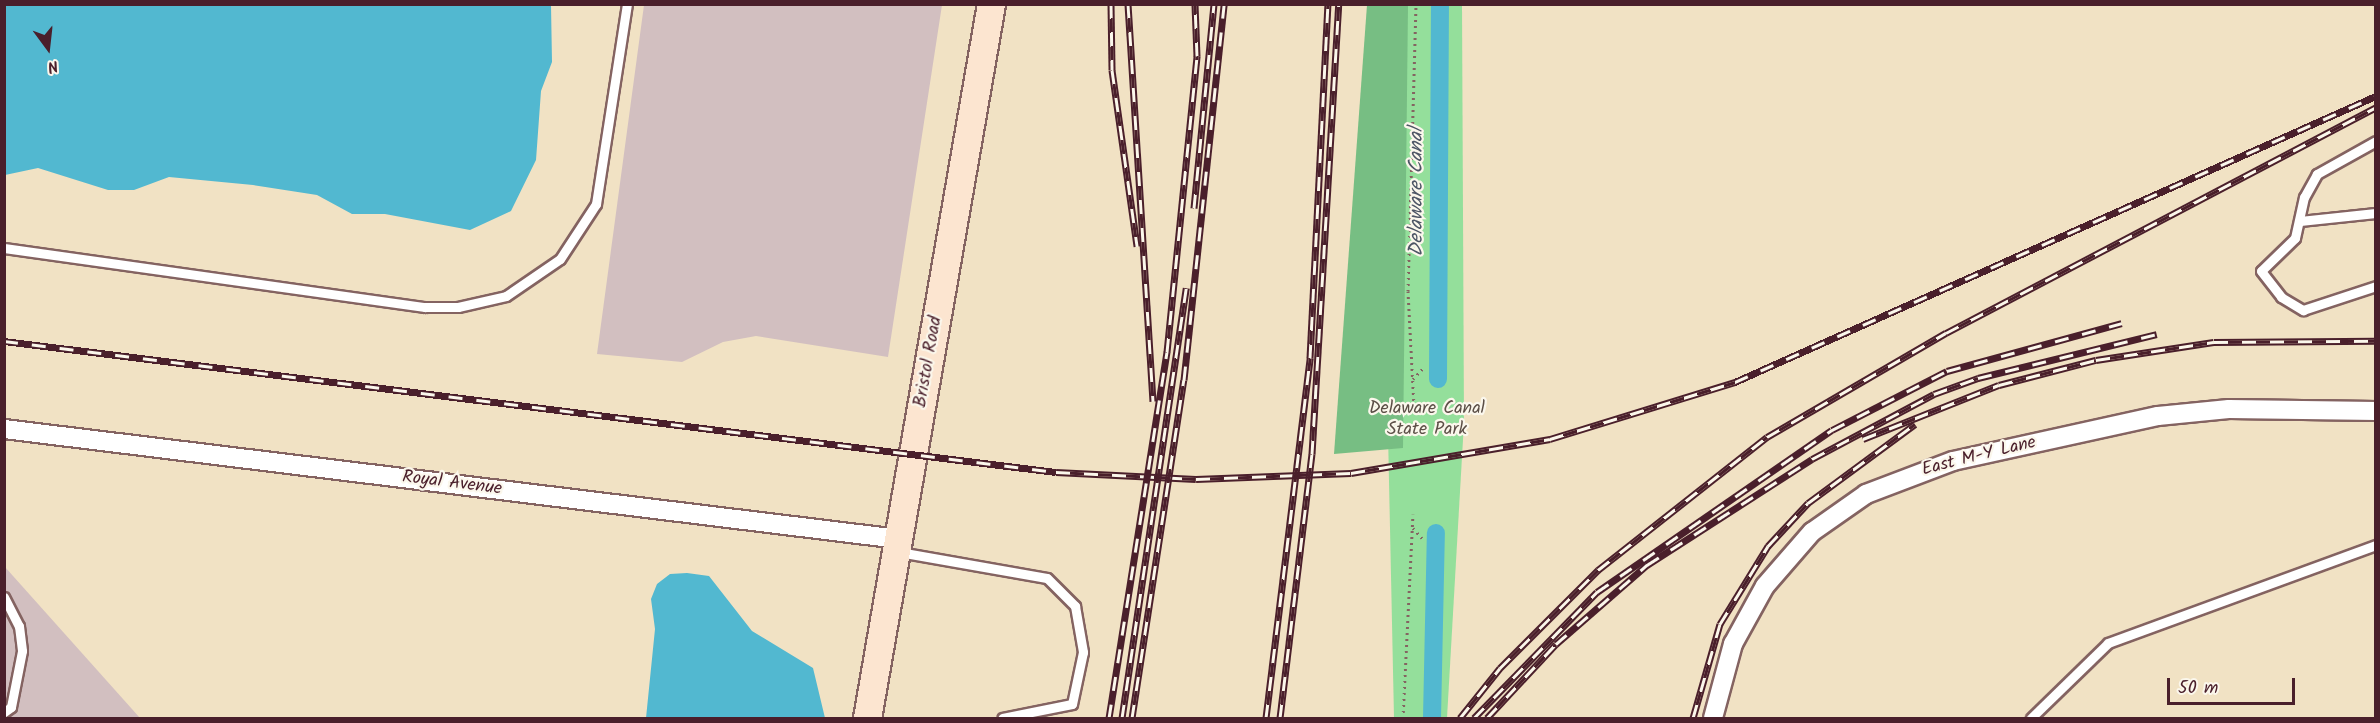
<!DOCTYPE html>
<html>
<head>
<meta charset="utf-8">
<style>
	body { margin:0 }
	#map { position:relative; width:2380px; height:723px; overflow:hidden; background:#f1e2c4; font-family:Kalam,sans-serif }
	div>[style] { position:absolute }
	.industrial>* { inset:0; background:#d2bfc0 }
	.green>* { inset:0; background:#94df9b }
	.forest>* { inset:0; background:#77be83 }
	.water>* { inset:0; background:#52b8d0 }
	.canal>* { height:18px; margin:-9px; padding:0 9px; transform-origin:9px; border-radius:9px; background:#52b8d0 }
	.path>* { height:3px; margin-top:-1.5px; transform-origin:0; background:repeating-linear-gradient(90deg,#846361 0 1.5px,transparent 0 6px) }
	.roads { filter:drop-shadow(2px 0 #846361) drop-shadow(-2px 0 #846361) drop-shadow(0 2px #846361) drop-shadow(0 -2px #846361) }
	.lane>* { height:9px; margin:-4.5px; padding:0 4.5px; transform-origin:4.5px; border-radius:4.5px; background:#fff }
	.street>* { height:18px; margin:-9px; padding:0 9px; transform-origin:9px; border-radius:9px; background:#fff }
	.secondary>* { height:27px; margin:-13.5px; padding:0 13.5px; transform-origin:13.5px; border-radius:13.5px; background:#fce5d0 }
	.rail>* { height:7px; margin-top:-3.5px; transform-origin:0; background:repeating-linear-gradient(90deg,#fbf7ec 0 14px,#4a1f2b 0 28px); box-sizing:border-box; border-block:2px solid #4a1f2b }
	span { translate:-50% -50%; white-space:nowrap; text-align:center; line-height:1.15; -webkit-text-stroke:4.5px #fbf7ec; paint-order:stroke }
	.street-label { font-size:18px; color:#4a1f2b }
	.park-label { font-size:18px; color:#5c4f47 }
	.water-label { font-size:20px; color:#4d5565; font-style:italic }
	.frame { position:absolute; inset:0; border:6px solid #4a1f2b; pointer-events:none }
	.north { position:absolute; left:18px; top:18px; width:60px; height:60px; -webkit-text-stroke:4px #fbf7ec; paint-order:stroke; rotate:165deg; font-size:16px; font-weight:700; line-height:24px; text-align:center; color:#4a1f2b }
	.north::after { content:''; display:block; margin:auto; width:21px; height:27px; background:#4a1f2b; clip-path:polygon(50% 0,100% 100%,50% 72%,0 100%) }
	.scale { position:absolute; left:2167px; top:678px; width:128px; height:27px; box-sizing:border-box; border:3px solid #4a1f2b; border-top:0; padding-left:8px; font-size:18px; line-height:21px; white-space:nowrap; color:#4a1f2b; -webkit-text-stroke:4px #fbf7ec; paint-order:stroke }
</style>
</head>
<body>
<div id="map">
	<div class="industrial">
		<div style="clip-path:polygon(644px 5px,942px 5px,888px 357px,756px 336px,723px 342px,682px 362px,597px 354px)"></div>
		<div style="clip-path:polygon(5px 567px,140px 718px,5px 718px)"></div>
	</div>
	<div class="green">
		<div style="clip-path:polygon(1401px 5px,1462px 5px,1464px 422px,1447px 718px,1394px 718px,1388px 433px)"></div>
	</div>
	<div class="forest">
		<div style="clip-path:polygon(1367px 5px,1408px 5px,1403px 448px,1334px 454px)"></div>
	</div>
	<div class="water">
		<div style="clip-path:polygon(4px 5px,551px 5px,552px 62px,541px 91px,536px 160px,511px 211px,470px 230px,385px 214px,352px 214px,317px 195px,253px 185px,169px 177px,134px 190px,108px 190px,38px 168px,5px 175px)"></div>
		<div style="clip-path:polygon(687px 573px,709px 576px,752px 631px,813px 668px,825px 718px,646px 718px,655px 629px,651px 599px,657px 584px,670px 574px)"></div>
	</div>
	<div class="canal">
		<div style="left:1438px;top:379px;width:375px;rotate:-89.7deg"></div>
		<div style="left:1432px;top:718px;width:185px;rotate:-88.8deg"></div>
	</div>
	<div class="path">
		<div style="left:1413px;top:379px;width:16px;rotate:-47deg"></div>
		<div style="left:1414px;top:406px;width:115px;rotate:-93deg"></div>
		<div style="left:1408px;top:291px;width:287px;rotate:-88.4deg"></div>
		<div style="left:1413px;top:528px;width:15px;rotate:48deg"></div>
		<div style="left:1403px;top:718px;width:204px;rotate:-87.2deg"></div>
	</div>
	<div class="roads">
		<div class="lane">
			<div style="left:2376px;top:141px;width:68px;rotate:150.8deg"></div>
			<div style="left:2317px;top:174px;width:26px;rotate:119deg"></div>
			<div style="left:2304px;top:197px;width:42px;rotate:102.4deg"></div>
			<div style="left:2295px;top:238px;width:47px;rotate:135.9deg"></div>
			<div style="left:2261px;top:271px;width:33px;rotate:52deg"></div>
			<div style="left:2281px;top:297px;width:26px;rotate:31deg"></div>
			<div style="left:2303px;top:310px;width:77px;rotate:-18.2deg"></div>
			<div style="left:2300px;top:221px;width:76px;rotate:-6deg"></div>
			<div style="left:4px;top:248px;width:425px;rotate:8deg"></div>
			<div style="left:425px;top:307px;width:33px"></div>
			<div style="left:458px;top:307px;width:49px;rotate:-12.9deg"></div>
			<div style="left:506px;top:296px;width:65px;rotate:-34.4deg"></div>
			<div style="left:560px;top:259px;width:66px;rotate:-56.8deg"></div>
			<div style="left:596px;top:204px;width:202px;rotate:-81.2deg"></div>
			<div style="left:899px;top:552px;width:150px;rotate:10deg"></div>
			<div style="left:1047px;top:578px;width:40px;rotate:45deg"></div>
			<div style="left:1075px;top:606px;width:47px;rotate:80.1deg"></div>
			<div style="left:1083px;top:652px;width:53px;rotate:101.9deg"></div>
			<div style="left:1072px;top:704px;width:71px;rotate:168.7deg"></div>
			<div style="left:4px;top:597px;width:33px;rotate:63deg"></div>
			<div style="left:19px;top:626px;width:25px;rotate:83deg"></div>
			<div style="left:22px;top:651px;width:57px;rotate:101.1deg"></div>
			<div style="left:11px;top:707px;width:9px;rotate:144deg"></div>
			<div style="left:2031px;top:718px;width:107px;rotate:-44.2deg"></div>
			<div style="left:2108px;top:643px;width:285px;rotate:-20.1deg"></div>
		</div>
		<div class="street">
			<div style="left:4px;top:429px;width:902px;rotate:7.01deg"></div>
			<div style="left:1713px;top:718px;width:77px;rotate:-74.9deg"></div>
			<div style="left:1733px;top:644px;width:66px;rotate:-61.1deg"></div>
			<div style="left:1765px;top:586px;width:72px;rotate:-49deg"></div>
			<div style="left:1812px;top:532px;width:66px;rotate:-35.1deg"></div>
			<div style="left:1866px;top:494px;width:93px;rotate:-20.8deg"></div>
			<div style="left:1953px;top:461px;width:210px;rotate:-12.4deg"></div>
			<div style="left:2158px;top:416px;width:71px;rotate:-5.6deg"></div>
			<div style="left:2229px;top:409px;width:147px;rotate:0.8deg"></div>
		</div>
		<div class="secondary">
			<div style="left:867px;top:718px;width:725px;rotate:-80.15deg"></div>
		</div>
	</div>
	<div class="rail">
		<div style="left:1111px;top:4px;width:66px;rotate:89.1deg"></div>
		<div style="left:1112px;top:70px;width:178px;rotate:81.9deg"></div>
		<div style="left:1128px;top:4px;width:398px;rotate:86.4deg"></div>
		<div style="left:1194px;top:208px;width:205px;rotate:-84.4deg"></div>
		<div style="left:4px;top:341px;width:1060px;rotate:7.1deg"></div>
		<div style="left:1056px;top:472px;width:140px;rotate:2.9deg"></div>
		<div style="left:1196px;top:479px;width:155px;rotate:-2.2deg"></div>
		<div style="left:1351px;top:473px;width:202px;rotate:-9.7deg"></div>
		<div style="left:1550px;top:439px;width:194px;rotate:-17.1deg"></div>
		<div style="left:1735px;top:382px;width:702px;rotate:-24.05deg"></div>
		<div style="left:1863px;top:439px;width:146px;rotate:-21.7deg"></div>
		<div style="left:1999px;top:385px;width:100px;rotate:-14.5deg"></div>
		<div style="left:2096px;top:360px;width:119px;rotate:-8.7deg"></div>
		<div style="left:2214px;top:342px;width:162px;rotate:-0.4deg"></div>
		<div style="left:1109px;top:718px;width:371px;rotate:-81deg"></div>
		<div style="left:1167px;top:352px;width:298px;rotate:-84.2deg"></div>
		<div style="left:1197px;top:56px;width:52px;rotate:-92.2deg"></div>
		<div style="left:1122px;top:718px;width:435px;rotate:-81.5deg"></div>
		<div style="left:1132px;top:718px;width:342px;rotate:-81.3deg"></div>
		<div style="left:1184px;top:380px;width:378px;rotate:-83.9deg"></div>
		<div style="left:1266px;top:718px;width:363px;rotate:-83deg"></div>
		<div style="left:1310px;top:358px;width:354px;rotate:-87.1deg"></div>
		<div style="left:1280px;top:718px;width:266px;rotate:-83.1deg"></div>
		<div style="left:1312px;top:454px;width:451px;rotate:-86.6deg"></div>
		<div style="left:1460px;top:718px;width:64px;rotate:-51.3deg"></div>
		<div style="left:1500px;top:668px;width:139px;rotate:-45deg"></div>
		<div style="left:1598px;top:570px;width:215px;rotate:-38.2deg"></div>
		<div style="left:1767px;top:437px;width:207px;rotate:-30.2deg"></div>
		<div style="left:1946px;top:333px;width:486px;rotate:-27.7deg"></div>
		<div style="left:1474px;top:718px;width:176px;rotate:-45.7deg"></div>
		<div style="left:1597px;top:592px;width:285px;rotate:-34.6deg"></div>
		<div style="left:1832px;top:430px;width:129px;rotate:-27.2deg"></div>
		<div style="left:1947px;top:371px;width:181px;rotate:-15.3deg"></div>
		<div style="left:1487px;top:718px;width:101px;rotate:-47deg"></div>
		<div style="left:1556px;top:644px;width:121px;rotate:-41deg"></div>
		<div style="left:1647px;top:565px;width:196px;rotate:-32.7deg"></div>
		<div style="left:1812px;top:459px;width:138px;rotate:-28deg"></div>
		<div style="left:1934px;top:394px;width:47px;rotate:-20deg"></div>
		<div style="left:1978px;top:378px;width:184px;rotate:-13.8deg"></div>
		<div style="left:1693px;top:718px;width:98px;rotate:-74deg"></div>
		<div style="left:1720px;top:624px;width:92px;rotate:-58.4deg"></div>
		<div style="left:1768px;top:546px;width:59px;rotate:-47.1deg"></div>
		<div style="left:1808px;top:503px;width:133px;rotate:-36.4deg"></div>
	</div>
	<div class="street-label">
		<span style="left:929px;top:362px;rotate:-80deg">Bristol Road</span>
		<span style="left:1979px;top:457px;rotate:-14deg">East M-Y Lane</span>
		<span style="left:452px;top:484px;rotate:7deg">Royal Avenue</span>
	</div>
	<div class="park-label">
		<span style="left:1427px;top:420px">Delaware Canal<br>State Park</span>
	</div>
	<div class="water-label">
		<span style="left:1417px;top:192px;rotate:-90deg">Delaware Canal</span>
	</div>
	<div class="frame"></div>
	<div class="north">N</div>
	<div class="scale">50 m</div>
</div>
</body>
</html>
